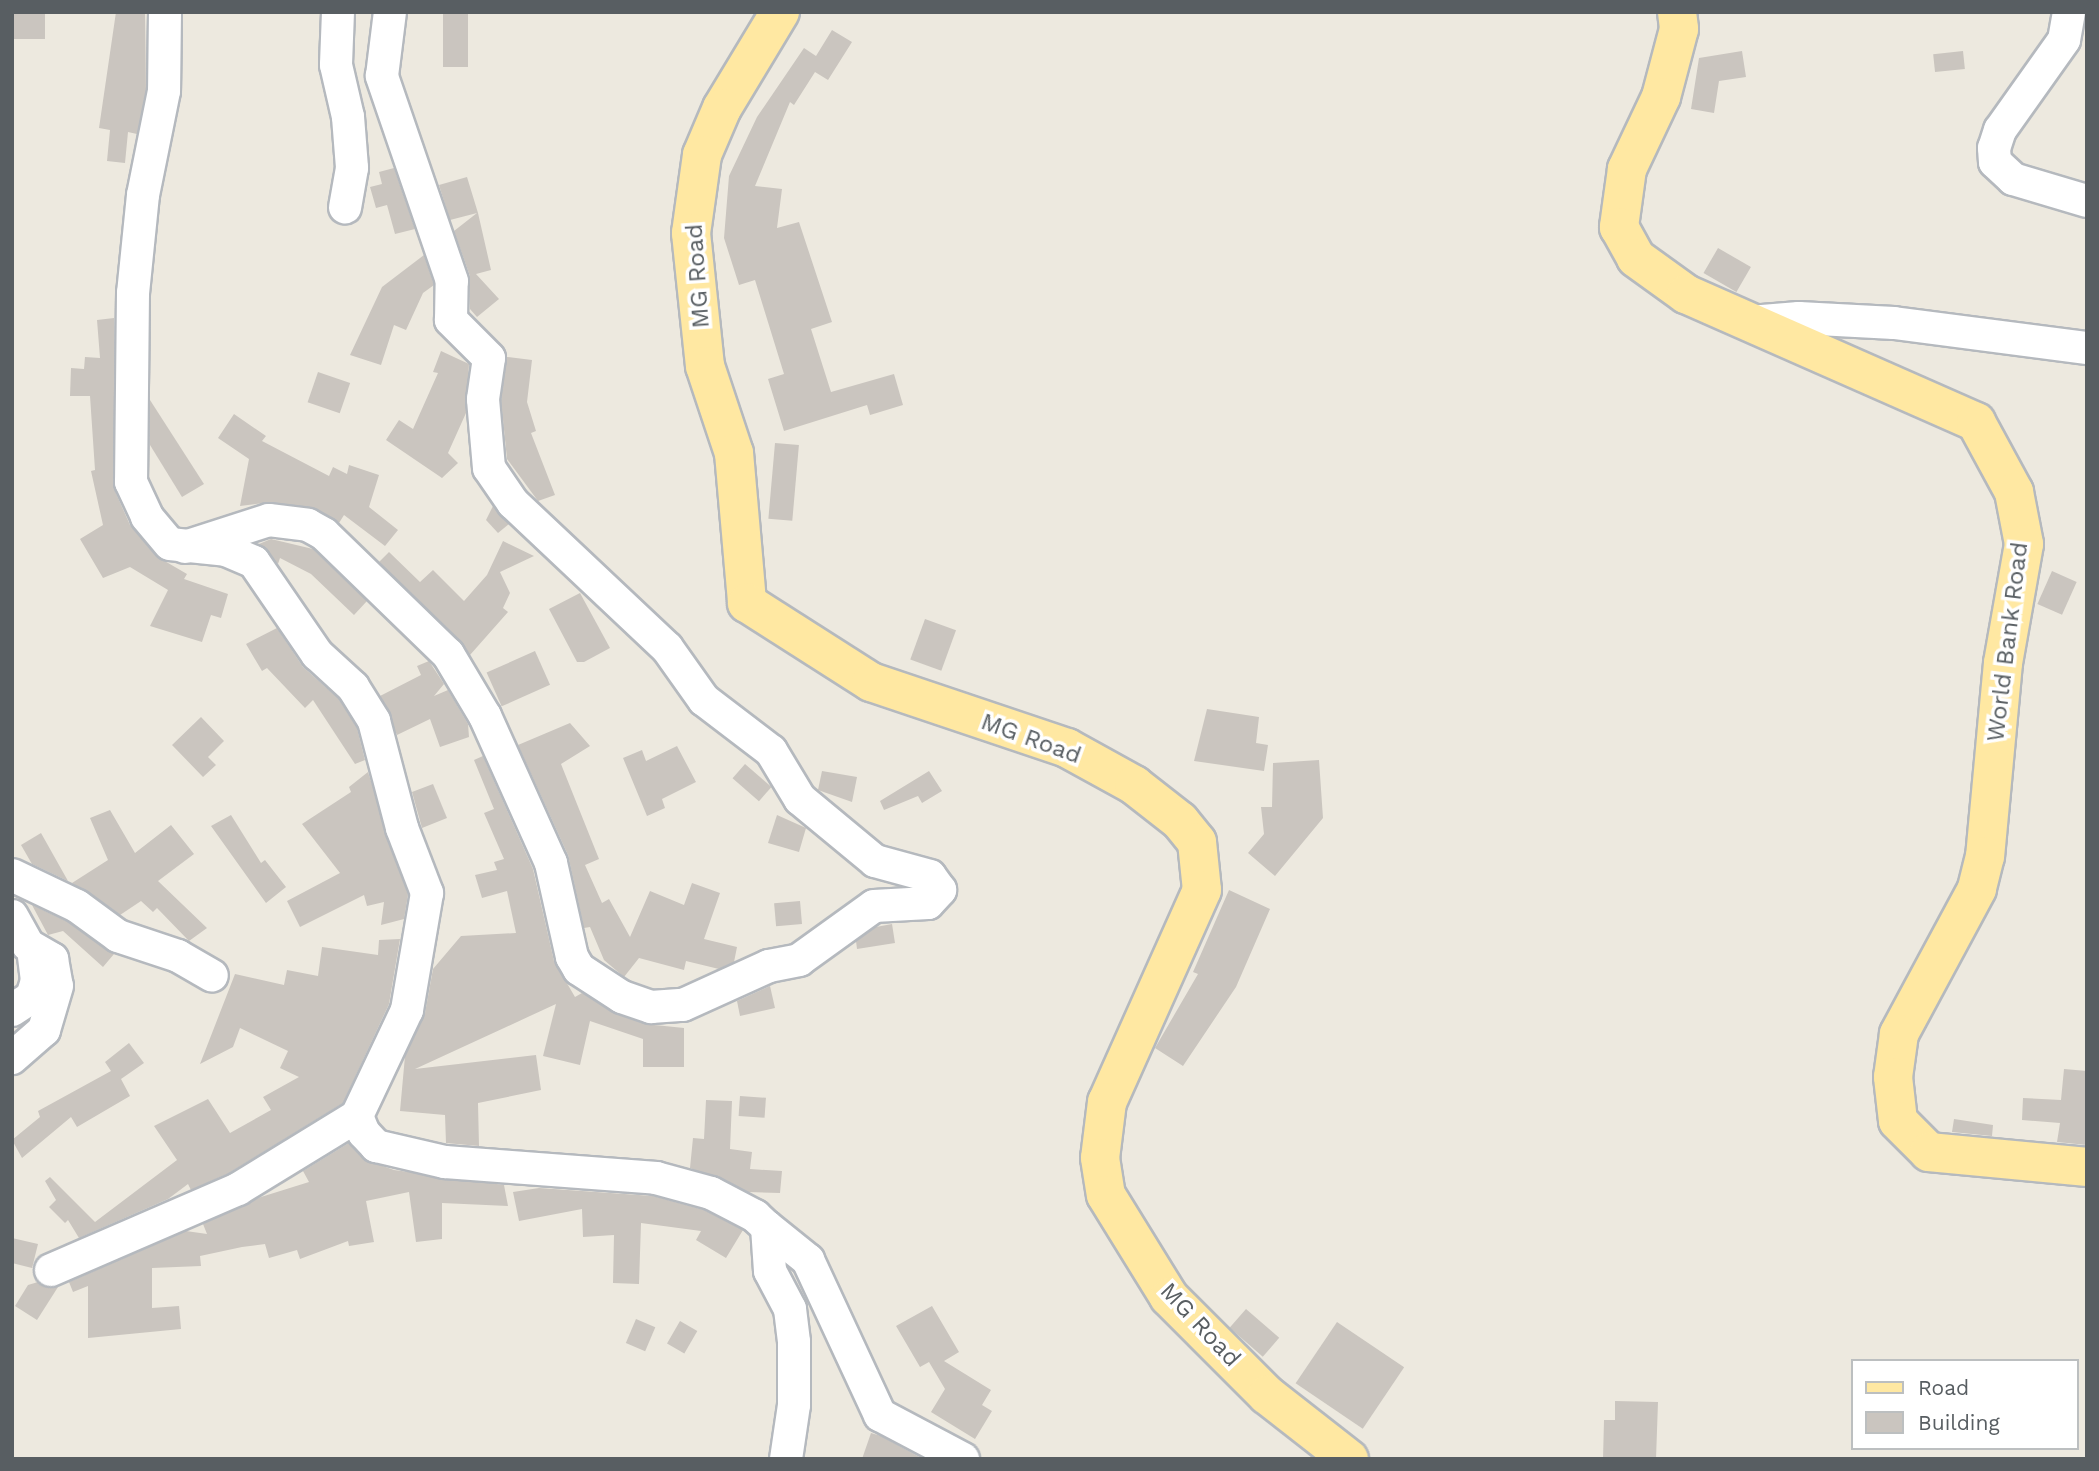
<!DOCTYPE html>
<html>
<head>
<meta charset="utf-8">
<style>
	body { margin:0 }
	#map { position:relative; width:2099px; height:1471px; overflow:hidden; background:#ede9df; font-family:"Work Sans",sans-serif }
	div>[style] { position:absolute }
	.building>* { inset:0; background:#cac5bf; transform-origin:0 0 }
	.roads { filter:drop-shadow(2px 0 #b5b9be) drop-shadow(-2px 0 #b5b9be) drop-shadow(0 2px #b5b9be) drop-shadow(0 -2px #b5b9be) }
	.minor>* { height:32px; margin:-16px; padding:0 16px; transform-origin:16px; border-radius:16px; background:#fff }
	.major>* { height:38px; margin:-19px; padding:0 19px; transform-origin:19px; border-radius:19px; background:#ffe8a2 }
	span { translate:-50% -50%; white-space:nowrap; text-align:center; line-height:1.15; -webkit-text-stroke:7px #fff; paint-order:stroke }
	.street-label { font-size:24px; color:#585e62 }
	.frame { position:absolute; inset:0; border:14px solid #585e62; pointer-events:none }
	.legend { position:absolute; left:1851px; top:1359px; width:228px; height:91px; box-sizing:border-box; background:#fff; border:2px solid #bcbfc0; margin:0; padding:9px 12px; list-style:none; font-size:21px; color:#585e62 }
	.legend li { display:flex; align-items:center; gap:14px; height:35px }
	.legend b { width:35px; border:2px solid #bcbfc0 }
</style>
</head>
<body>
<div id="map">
	<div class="building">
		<div style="left:12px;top:12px;width:33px;height:27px"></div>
		<div style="clip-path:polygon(116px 12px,145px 12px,146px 89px,137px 134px,128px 132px,125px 163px,107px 161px,110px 130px,99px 128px)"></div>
		<div style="left:443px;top:12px;width:25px;height:55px"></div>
		<div style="clip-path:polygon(832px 30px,852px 42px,828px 80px,815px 72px,794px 105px,790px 102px,755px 186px,782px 189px,777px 228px,799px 222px,832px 322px,811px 329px,831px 392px,894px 374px,903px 405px,870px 415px,867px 405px,784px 431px,768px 379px,784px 374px,755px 280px,739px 285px,724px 238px,729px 176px,757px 117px,804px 48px,816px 56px)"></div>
		<div style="clip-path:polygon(1742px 51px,1746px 77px,1719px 81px,1714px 113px,1691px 109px,1699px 58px)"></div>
		<div style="left:1963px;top:51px;width:18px;height:30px;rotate:84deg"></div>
		<div style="clip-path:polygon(394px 168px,415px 229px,395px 234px,387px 205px,376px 208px,370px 187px,382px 184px,379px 172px)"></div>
		<div style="clip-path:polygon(467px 177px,478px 213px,491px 270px,476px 274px,499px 299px,477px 317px,470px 309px,470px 276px,454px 231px,477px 213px,450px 220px,439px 185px)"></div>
		<div style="left:1718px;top:248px;width:38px;height:29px;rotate:30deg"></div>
		<div style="clip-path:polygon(424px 255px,434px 285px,423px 293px,406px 330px,394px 325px,381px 365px,350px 355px,382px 287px)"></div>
		<div style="clip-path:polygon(114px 318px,114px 489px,130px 525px,156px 556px,187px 574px,184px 579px,228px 594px,221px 618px,211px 615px,202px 642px,150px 626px,168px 590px,130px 567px,103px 578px,80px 539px,103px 525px,91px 471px,95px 470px,90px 396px,70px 396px,71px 368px,84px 369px,85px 357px,100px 358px,97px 320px)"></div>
		<div style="clip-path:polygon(441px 351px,469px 364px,466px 413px,448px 453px,458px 463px,442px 478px,386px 440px,399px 420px,413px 429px,438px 373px,433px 372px)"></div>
		<div style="clip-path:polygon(507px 357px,532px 360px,527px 402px,536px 431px,531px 433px,555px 495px,538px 501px,507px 459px,501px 400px)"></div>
		<div style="left:318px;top:372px;width:34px;height:32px;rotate:19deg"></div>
		<div style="clip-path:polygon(150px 400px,204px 484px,182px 497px,150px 445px)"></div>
		<div style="clip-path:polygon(234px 414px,266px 436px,262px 441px,329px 476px,333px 467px,347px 474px,349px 465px,379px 475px,369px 507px,398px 530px,385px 546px,344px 515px,339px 523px,310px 507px,271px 502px,240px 506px,249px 459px,218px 438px)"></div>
		<div style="left:775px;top:443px;width:24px;height:76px;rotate:5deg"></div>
		<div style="clip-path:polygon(493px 506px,509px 524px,498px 533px,486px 520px)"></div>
		<div style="clip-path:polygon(271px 539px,313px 549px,367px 601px,354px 615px,311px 574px,280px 558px,278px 564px,259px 544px)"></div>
		<div style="clip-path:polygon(503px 541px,534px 556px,500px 572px,510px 593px,503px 608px,508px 612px,470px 655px,379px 562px,389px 552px,420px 582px,433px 570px,464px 601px,487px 575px)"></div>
		<div style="left:2052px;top:571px;width:27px;height:36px;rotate:24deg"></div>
		<div style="clip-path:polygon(580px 593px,610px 648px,584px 662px,577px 662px,549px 609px)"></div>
		<div style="left:925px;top:619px;width:33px;height:43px;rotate:20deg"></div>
		<div style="clip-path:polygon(277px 628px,303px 667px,339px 699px,357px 728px,365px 760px,355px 764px,313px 700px,305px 708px,267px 668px,262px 671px,246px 644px)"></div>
		<div style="left:535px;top:651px;width:37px;height:53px;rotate:66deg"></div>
		<div style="clip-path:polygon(429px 661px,444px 684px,434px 696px,448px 690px,468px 724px,469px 737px,440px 747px,430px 719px,397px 735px,380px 696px,421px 675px,417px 666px)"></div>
		<div style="clip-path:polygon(1207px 709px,1259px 717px,1256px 743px,1268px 745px,1264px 771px,1194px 761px)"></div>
		<div style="clip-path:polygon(201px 717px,224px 741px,208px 757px,216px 765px,203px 777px,172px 745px)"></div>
		<div style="clip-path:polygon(570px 723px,590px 746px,561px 764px,599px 859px,585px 865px,602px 903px,609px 899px,630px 937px,650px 891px,684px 905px,692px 883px,720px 893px,704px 939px,737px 947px,734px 962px,719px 969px,686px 961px,684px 970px,639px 958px,624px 977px,604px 960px,590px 927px,584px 928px,568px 855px,518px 745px)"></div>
		<div style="clip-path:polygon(677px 746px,696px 782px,662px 799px,665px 808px,647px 816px,623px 758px,642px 750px,646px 761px)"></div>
		<div style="clip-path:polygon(483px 756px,533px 869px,554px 961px,575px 997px,582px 993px,645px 1024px,684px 1028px,684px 1067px,643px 1067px,643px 1039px,590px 1021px,580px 1065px,543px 1056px,556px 1004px,415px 1069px,536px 1055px,541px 1090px,478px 1103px,479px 1146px,446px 1143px,445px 1115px,400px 1111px,405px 1056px,425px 1013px,433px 969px,461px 936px,516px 933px,507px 891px,482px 898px,475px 875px,497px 870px,494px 862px,504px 859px,484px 813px,494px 809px,474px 760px)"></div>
		<div style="clip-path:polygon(1319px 760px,1323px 818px,1275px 876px,1248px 853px,1264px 834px,1261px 807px,1272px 807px,1273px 763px)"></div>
		<div style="left:745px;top:764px;width:35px;height:19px;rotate:41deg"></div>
		<div style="clip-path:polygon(822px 771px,857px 777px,852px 802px,818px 790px)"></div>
		<div style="clip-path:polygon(929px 771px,942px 791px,922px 803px,918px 796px,884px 810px,880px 801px)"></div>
		<div style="clip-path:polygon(368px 772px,408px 895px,404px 919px,381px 925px,384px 902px,367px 906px,364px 895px,300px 927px,287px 901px,340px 873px,302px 824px,351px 792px,349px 787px)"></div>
		<div style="clip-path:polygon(433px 784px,447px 818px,422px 828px,412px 792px)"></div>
		<div style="clip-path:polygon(110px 810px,135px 853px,171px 825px,194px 854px,158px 881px,207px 928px,189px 941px,157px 908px,153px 912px,141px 901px,120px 915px,72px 883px,108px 860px,90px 818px)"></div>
		<div style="clip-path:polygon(231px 815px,261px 863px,265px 860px,286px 887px,266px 903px,211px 826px)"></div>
		<div style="clip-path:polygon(777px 815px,806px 828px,799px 852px,768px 843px)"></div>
		<div style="clip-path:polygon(41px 833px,68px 881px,32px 864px,21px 845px)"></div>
		<div style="clip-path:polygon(1229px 890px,1270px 909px,1236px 987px,1183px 1066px,1155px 1048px,1198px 974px,1193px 972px)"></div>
		<div style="left:800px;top:901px;width:23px;height:26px;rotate:85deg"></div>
		<div style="clip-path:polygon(32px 905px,68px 922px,114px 954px,103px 967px,63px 931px,48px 935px)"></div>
		<div style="clip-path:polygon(892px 924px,895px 943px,857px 949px,856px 941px,876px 927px)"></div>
		<div style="clip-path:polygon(400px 939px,389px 1004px,343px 1103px,229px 1173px,191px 1190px,188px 1184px,168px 1199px,79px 1238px,68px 1220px,65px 1223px,49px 1207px,56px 1200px,45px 1181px,50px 1177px,95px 1222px,177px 1160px,154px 1126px,208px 1099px,230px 1133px,271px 1110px,263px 1097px,299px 1077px,280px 1068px,288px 1051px,240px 1028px,233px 1047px,200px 1064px,235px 974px,284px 985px,287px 970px,318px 976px,322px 947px,378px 955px,379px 940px)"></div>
		<div style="clip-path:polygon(770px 986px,775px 1008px,740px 1016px,737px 1001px)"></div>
		<div style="clip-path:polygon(129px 1043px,144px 1063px,121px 1079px,130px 1096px,77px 1127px,71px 1117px,22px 1158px,12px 1140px,40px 1117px,38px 1111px,111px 1071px,105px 1062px)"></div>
		<div style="clip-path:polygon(2064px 1069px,2087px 1071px,2087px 1145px,2057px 1142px,2060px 1123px,2022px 1120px,2023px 1098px,2061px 1100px)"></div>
		<div style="left:740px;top:1096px;width:26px;height:20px;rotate:4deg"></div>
		<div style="clip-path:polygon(706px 1100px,732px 1101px,730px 1149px,752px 1152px,750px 1169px,782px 1171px,780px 1193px,748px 1192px,690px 1168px,693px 1138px,704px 1139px)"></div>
		<div style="clip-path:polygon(1954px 1119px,1993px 1125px,1992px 1136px,1952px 1132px)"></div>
		<div style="clip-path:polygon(349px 1143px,363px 1159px,394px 1170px,504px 1185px,508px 1206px,442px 1203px,442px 1239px,416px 1242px,409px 1192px,366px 1201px,374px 1242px,349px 1246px,348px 1241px,300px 1259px,297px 1250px,269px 1258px,265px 1244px,242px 1247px,200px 1256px,201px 1266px,152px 1268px,152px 1308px,179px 1306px,181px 1329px,88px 1338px,88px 1286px,73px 1292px,69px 1282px,186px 1231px,207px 1234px,203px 1224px,261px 1197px,309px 1182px,303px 1171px)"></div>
		<div style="clip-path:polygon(539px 1188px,653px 1196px,704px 1210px,743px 1230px,726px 1258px,696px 1240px,701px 1231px,641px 1223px,639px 1284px,613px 1283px,614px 1235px,583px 1237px,582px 1209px,519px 1221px,513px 1192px)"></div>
		<div style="clip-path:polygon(12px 1238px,38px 1244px,32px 1268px,12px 1263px)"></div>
		<div style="clip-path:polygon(38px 1282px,58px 1287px,37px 1320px,15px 1306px,28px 1285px)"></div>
		<div style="clip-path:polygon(932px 1306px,959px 1352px,944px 1361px,991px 1390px,982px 1405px,992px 1411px,975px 1439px,931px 1412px,945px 1389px,929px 1362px,920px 1367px,896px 1326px)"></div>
		<div style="left:1246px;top:1309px;width:44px;height:25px;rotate:41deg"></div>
		<div style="left:636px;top:1319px;width:21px;height:26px;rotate:23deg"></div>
		<div style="left:680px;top:1321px;width:20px;height:26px;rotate:30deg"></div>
		<div style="left:1337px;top:1322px;width:81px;height:74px;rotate:34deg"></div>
		<div style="clip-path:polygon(1615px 1401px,1658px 1402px,1656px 1459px,1603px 1459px,1604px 1420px,1615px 1420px)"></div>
		<div style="clip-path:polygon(871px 1433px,881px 1436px,923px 1459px,862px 1459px)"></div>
	</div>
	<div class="roads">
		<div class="minor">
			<div style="left:165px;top:12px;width:79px;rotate:90.7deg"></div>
			<div style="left:164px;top:91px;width:106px;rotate:101.4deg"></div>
			<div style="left:143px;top:195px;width:99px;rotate:95.8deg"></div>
			<div style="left:133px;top:293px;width:189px;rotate:90.6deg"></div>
			<div style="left:131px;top:482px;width:38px;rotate:65deg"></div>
			<div style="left:147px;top:517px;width:35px;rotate:50deg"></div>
			<div style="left:170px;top:544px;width:56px;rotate:6.1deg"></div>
			<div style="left:226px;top:550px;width:30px;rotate:23deg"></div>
			<div style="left:254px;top:562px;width:112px;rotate:55.6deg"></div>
			<div style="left:317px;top:654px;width:49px;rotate:42.5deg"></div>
			<div style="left:353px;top:687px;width:40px;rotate:58deg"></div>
			<div style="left:374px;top:721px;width:111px;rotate:75.3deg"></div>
			<div style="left:402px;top:828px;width:70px;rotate:69deg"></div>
			<div style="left:427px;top:893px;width:119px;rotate:99.7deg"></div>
			<div style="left:407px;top:1010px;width:117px;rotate:115.3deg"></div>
			<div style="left:357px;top:1116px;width:18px;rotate:68deg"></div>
			<div style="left:364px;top:1133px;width:18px;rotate:47deg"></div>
			<div style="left:376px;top:1146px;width:71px;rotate:13.1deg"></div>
			<div style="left:445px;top:1162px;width:212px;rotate:4.3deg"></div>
			<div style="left:656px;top:1178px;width:57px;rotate:15.3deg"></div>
			<div style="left:711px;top:1193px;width:50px;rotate:27.6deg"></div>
			<div style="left:755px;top:1216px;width:16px;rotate:43deg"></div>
			<div style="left:767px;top:1227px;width:44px;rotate:86.1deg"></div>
			<div style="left:770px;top:1271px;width:43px;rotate:62.2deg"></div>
			<div style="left:790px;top:1309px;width:33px;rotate:83deg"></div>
			<div style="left:794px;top:1342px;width:63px;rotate:90deg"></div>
			<div style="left:794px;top:1405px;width:55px;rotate:98.4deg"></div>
			<div style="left:338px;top:12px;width:53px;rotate:92.2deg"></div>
			<div style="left:336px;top:65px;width:53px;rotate:77deg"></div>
			<div style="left:348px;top:117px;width:51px;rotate:85.5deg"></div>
			<div style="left:352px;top:168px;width:40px;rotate:100deg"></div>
			<div style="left:2069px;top:12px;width:28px;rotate:100deg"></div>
			<div style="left:2064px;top:40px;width:110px;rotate:125.4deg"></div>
			<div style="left:2000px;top:130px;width:19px;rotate:108deg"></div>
			<div style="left:1994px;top:148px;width:14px;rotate:86deg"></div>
			<div style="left:1995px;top:162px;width:25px;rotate:43deg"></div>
			<div style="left:2013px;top:179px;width:77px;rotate:16.6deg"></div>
			<div style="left:1750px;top:322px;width:49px;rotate:-4.7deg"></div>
			<div style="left:1799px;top:318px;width:95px;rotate:3deg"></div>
			<div style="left:1894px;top:323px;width:195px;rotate:7.4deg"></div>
			<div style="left:185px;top:547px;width:88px;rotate:-17.8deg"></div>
			<div style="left:269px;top:520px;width:39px;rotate:7deg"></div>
			<div style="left:308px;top:525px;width:18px;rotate:29deg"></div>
			<div style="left:324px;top:534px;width:173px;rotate:44.1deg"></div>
			<div style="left:448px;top:654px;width:72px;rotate:59.2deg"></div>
			<div style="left:485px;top:716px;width:161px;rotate:65.8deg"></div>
			<div style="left:551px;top:863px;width:96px;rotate:77.4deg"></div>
			<div style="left:572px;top:957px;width:14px;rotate:60deg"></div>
			<div style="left:579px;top:969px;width:51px;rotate:33.1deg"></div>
			<div style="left:622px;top:997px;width:31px;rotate:19deg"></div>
			<div style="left:651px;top:1007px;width:32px;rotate:-4deg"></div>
			<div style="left:683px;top:1005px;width:94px;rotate:-24.4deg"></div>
			<div style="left:769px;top:966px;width:31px;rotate:-11deg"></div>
			<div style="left:799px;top:960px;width:92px;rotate:-35.8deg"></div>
			<div style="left:874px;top:906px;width:54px;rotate:-3.2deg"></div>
			<div style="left:928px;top:903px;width:18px;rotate:-47deg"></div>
			<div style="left:940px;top:890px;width:17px;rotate:-126deg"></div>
			<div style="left:930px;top:876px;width:57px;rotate:-164.7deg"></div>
			<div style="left:875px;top:861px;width:97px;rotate:-140.4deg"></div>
			<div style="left:800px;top:799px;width:56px;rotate:-121.1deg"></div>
			<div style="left:771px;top:751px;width:84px;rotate:-142.7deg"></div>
			<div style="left:704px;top:700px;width:64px;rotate:-125.4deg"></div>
			<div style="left:667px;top:648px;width:212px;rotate:-136.7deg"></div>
			<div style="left:513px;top:503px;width:42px;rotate:-124.4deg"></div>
			<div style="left:489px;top:468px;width:69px;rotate:-95deg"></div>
			<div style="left:483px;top:399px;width:41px;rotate:-81.7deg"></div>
			<div style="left:489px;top:358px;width:54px;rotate:-135deg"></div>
			<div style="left:451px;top:320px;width:39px;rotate:-89deg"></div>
			<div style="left:452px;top:281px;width:217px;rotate:-108.9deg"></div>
			<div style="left:382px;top:76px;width:64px;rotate:-82.9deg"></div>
			<div style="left:12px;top:875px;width:72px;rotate:25.5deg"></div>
			<div style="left:77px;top:906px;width:51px;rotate:36.2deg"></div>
			<div style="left:118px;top:936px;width:63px;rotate:18.4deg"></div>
			<div style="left:178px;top:956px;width:39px;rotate:30deg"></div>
			<div style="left:12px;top:916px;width:33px;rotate:61deg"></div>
			<div style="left:28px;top:945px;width:28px;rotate:30deg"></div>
			<div style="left:52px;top:959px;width:27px;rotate:80deg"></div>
			<div style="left:57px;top:986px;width:46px;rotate:106.5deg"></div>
			<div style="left:44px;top:1030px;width:43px;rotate:138.8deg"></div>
			<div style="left:12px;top:1010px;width:24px;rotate:-33deg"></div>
			<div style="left:32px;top:997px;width:17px;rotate:-73deg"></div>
			<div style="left:37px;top:981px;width:25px;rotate:-97deg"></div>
			<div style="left:767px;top:1227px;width:53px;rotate:38.8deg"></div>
			<div style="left:808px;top:1260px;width:171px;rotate:65.1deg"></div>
			<div style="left:880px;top:1415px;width:94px;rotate:27.9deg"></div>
			<div style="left:51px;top:1270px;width:204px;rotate:-23.4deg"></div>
			<div style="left:238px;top:1189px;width:140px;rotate:-31.5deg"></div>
		</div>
		<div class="major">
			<div style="left:780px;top:12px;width:112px;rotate:121.1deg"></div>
			<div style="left:722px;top:108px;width:51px;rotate:113.1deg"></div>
			<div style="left:702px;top:155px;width:79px;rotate:98deg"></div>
			<div style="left:691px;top:233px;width:134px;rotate:84deg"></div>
			<div style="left:705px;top:366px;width:92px;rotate:71.6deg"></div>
			<div style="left:734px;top:453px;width:151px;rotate:85deg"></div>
			<div style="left:747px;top:603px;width:147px;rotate:32.5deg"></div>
			<div style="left:871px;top:682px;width:207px;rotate:18.6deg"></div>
			<div style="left:1067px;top:748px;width:77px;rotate:28.9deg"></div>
			<div style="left:1134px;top:785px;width:58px;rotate:38deg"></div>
			<div style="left:1180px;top:821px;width:27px;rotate:51deg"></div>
			<div style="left:1197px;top:842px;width:48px;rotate:84.1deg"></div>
			<div style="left:1202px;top:890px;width:232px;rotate:114.1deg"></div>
			<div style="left:1107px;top:1102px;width:56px;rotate:97.1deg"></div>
			<div style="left:1100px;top:1158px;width:37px;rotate:81deg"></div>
			<div style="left:1106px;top:1195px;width:120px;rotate:58.3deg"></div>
			<div style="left:1169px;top:1297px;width:139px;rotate:45deg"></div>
			<div style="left:1267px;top:1395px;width:104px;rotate:38deg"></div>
			<div style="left:1677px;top:12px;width:17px;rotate:83deg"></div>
			<div style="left:1679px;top:29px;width:70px;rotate:104.8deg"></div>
			<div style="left:1661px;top:97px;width:80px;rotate:115.3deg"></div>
			<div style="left:1627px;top:169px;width:59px;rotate:97.9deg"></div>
			<div style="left:1619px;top:227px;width:35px;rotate:61deg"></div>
			<div style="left:1636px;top:258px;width:62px;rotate:35.8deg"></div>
			<div style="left:1686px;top:294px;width:317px;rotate:23.8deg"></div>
			<div style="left:1976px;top:422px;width:80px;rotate:61.5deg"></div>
			<div style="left:2014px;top:492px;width:53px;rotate:79.1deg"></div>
			<div style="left:2024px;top:544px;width:121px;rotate:100deg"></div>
			<div style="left:2003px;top:663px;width:194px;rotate:95.3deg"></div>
			<div style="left:1985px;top:856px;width:34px;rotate:104deg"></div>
			<div style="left:1977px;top:889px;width:165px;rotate:118.3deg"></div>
			<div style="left:1899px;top:1034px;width:43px;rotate:97.9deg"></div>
			<div style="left:1893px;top:1077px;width:44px;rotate:83.5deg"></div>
			<div style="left:1898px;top:1121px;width:44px;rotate:45deg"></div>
			<div style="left:1929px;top:1152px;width:159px;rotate:5.4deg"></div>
		</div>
	</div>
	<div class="street-label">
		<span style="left:698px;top:276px;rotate:-94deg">MG Road</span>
		<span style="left:2008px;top:642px;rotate:-83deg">World Bank Road</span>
		<span style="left:1031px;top:739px;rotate:20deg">MG Road</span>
		<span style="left:1200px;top:1325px;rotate:47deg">MG Road</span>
	</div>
	<div class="frame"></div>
	<ul class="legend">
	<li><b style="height:9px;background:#ffe8a2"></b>Road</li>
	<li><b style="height:19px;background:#cac5bf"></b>Building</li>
	</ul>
</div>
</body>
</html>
